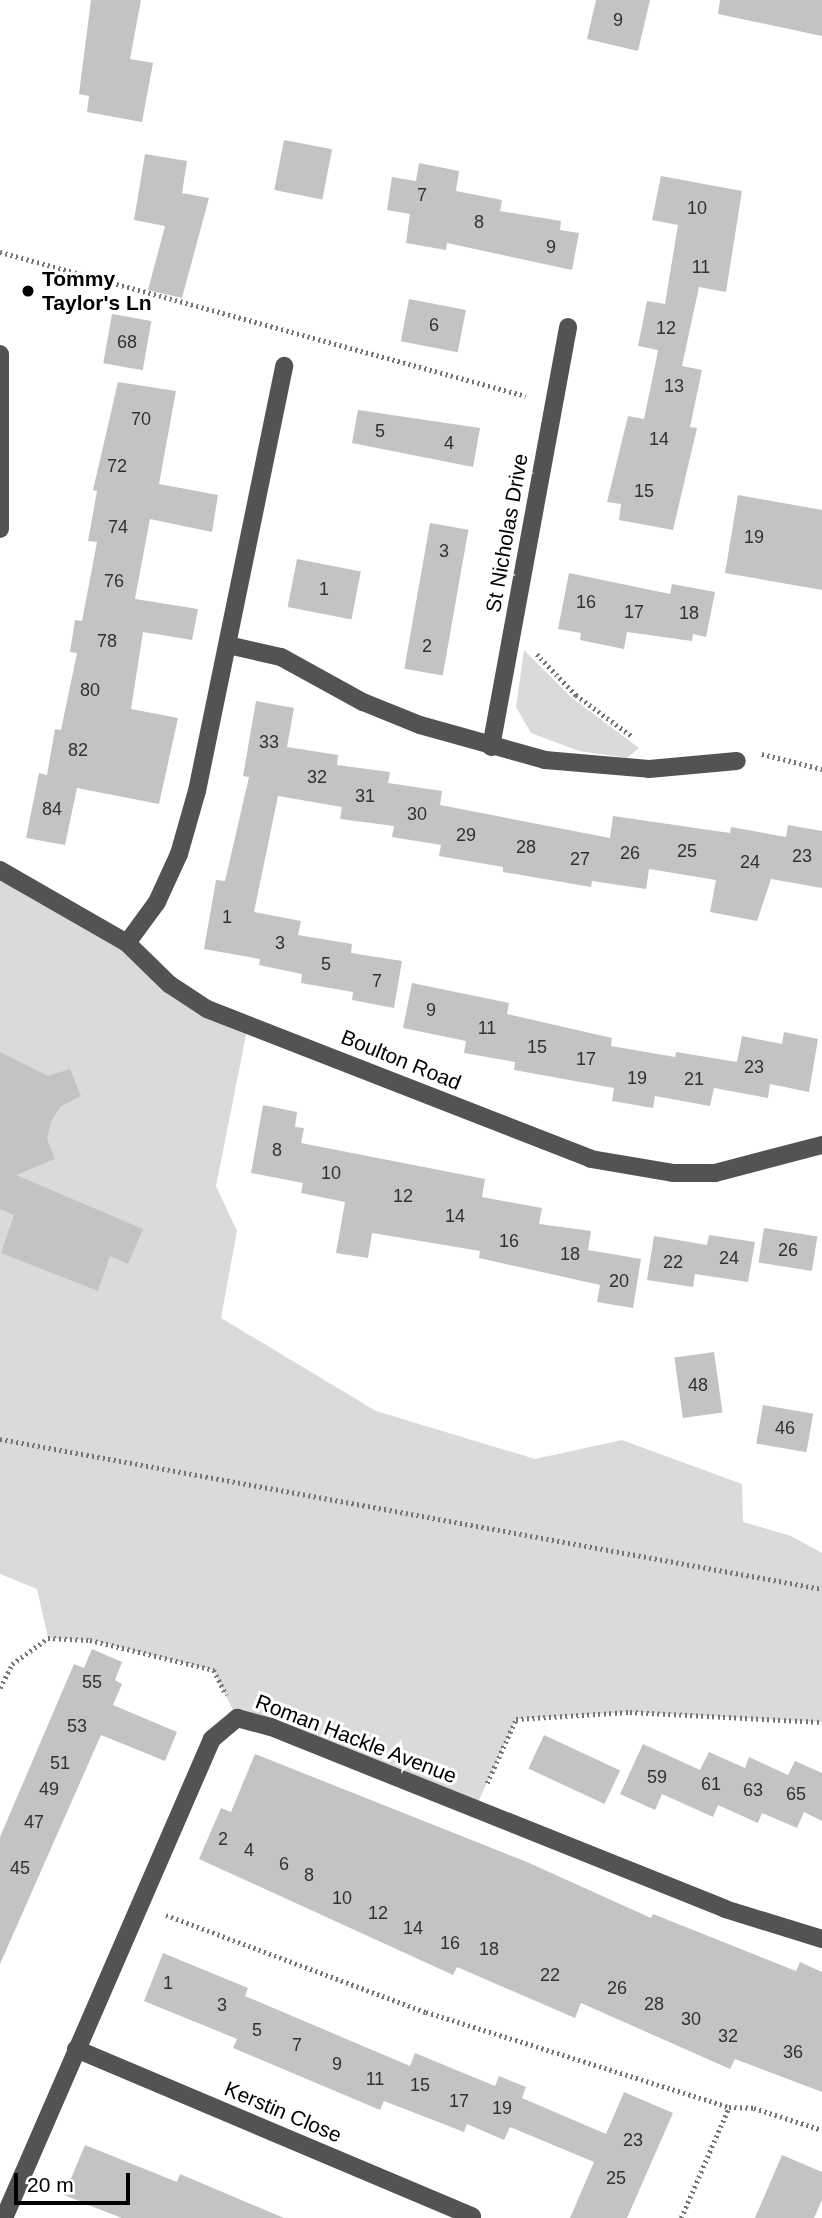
<!DOCTYPE html>
<html>
<head>
<meta charset="utf-8">
<style>
	body { margin:0 }
	#map { position:relative; width:822px; height:2218px; overflow:hidden; background:#fff; font-family:Arial,sans-serif }
	div>[style] { position:absolute }
	.green>* { inset:0; background:#dadada }
	.building>* { inset:0; background:#c3c3c3; transform-origin:0 0 }
	.path>* { height:4.5px; margin-top:-2.25px; transform-origin:0; background:repeating-linear-gradient(90deg,#757575 0 2px,transparent 0 5.5px) }
	.minor>* { height:18px; margin:-9px; padding:0 9px; transform-origin:9px; border-radius:9px; background:#535353 }
	.dots>* { width:19px; height:19px; translate:-50% -50%; box-sizing:border-box; border:4px solid #fff; border-radius:50% }
	span { translate:-50% -50%; white-space:nowrap; text-align:center; line-height:1.15; -webkit-text-stroke:6px #fff; paint-order:stroke }
	.number-label { font-size:18px; color:#313131 }
	.number-label span { -webkit-text-stroke-width:0 }
	.poi-label { font-size:21px; color:#000; font-weight:700 }
	.left { translate:0 -50%; text-align:left }
	.street-label { font-size:21px; color:#000 }
	.scale { position:absolute; left:14px; top:2173px; width:116px; height:32px; box-sizing:border-box; border:4px solid #000; border-top:0; padding-left:9px; font-size:21px; line-height:24px; white-space:nowrap; color:#000; -webkit-text-stroke:5px #fff; paint-order:stroke }
</style>
</head>
<body>
<div id="map">
	<div class="green">
		<div style="clip-path:polygon(524px 650px,572px 698px,639px 748px,627px 758px,579px 751px,531px 733px,516px 707px)"></div>
		<div style="clip-path:polygon(0 870px,81px 915px,169px 984px,248px 1025px,216px 1186px,237px 1231px,221px 1318px,376px 1411px,535px 1459px,622px 1440px,742px 1484px,743px 1522px,791px 1536px,822px 1553px,822px 1722px,630px 1712px,516px 1719px,475px 1809px,237px 1718px,213px 1670px,90px 1640px,48px 1638px,37px 1589px,0 1574px)"></div>
	</div>
	<div class="building">
		<div style="clip-path:polygon(91px 0,141px 0,130px 59px,153px 63px,142px 122px,87px 112px,89px 96px,79px 94px)"></div>
		<div style="clip-path:polygon(596px 0,650px 0,638px 51px,587px 39px)"></div>
		<div style="clip-path:polygon(720px 0,822px 0,822px 36px,718px 14px)"></div>
		<div style="left:284px;top:140px;width:49px;height:51px;rotate:11deg"></div>
		<div style="clip-path:polygon(145px 154px,187px 161px,182px 193px,209px 198px,182px 298px,148px 290px,165px 226px,134px 220px)"></div>
		<div style="clip-path:polygon(419px 163px,459px 171px,456px 191px,502px 200px,500px 211px,561px 221px,560px 230px,579px 233px,572px 270px,447px 243px,446px 250px,406px 243px,410px 214px,387px 210px,392px 177px,416px 181px)"></div>
		<div style="clip-path:polygon(661px 176px,742px 191px,726px 292px,699px 287px,682px 366px,702px 370px,690px 427px,697px 428px,673px 530px,619px 520px,621px 504px,607px 502px,628px 416px,644px 419px,656px 361px,658px 350px,638px 346px,647px 301px,665px 304px,678px 225px,652px 220px)"></div>
		<div style="left:409px;top:299px;width:58px;height:43px;rotate:11deg"></div>
		<div style="left:112px;top:314px;width:40px;height:50px;rotate:10deg"></div>
		<div style="clip-path:polygon(118px 382px,176px 391px,159px 484px,218px 495px,212px 532px,150px 519px,135px 599px,198px 609px,192px 640px,143px 632px,131px 709px,178px 718px,159px 804px,77px 788px,65px 845px,26px 838px,39px 773px,47px 775px,55px 729px,61px 730px,77px 653px,70px 652px,75px 620px,82px 621px,97px 542px,88px 541px,97px 491px,93px 490px)"></div>
		<div style="clip-path:polygon(358px 410px,480px 428px,473px 467px,352px 443px)"></div>
		<div style="clip-path:polygon(738px 495px,822px 510px,822px 590px,725px 573px)"></div>
		<div style="left:430px;top:523px;width:39px;height:148px;rotate:10deg"></div>
		<div style="left:297px;top:559px;width:65px;height:49px;rotate:11deg"></div>
		<div style="clip-path:polygon(569px 573px,670px 594px,672px 584px,715px 592px,706px 637px,693px 634px,692px 641px,627px 632px,624px 649px,580px 640px,581px 633px,558px 629px)"></div>
		<div style="clip-path:polygon(256px 701px,294px 708px,287px 747px,338px 755px,337px 765px,390px 772px,388px 783px,442px 791px,440px 805px,610px 838px,613px 816px,730px 833px,731px 827px,786px 837px,788px 825px,822px 831px,822px 888px,771px 879px,757px 921px,710px 912px,716px 880px,649px 869px,646px 889px,592px 881px,591px 887px,503px 872px,503px 867px,439px 856px,441px 845px,392px 837px,394px 826px,340px 819px,342px 807px,278px 796px,254px 912px,301px 921px,298px 935px,352px 944px,351px 953px,402px 961px,394px 1008px,352px 1000px,353px 992px,301px 983px,302px 974px,259px 965px,260px 959px,204px 949px,216px 880px,225px 881px,249px 777px,243px 776px)"></div>
		<div style="clip-path:polygon(412px 983px,509px 1003px,507px 1014px,612px 1038px,611px 1046px,675px 1057px,676px 1052px,737px 1062px,742px 1036px,782px 1044px,784px 1032px,818px 1039px,809px 1092px,770px 1084px,768px 1098px,714px 1088px,710px 1106px,655px 1096px,653px 1108px,612px 1101px,614px 1088px,514px 1070px,515px 1062px,464px 1053px,466px 1041px,403px 1028px)"></div>
		<div style="clip-path:polygon(0 1052px,48px 1076px,70px 1069px,81px 1096px,60px 1107px,51px 1122px,47px 1139px,55px 1159px,16px 1175px,143px 1229px,128px 1264px,110px 1256px,98px 1291px,1px 1253px,14px 1215px,0 1209px)"></div>
		<div style="clip-path:polygon(263px 1105px,297px 1112px,295px 1127px,304px 1128px,301px 1143px,485px 1179px,482px 1197px,542px 1208px,539px 1224px,591px 1231px,588px 1250px,641px 1259px,633px 1308px,597px 1302px,600px 1285px,479px 1258px,480px 1251px,372px 1233px,368px 1258px,336px 1253px,345px 1202px,301px 1193px,303px 1183px,251px 1173px)"></div>
		<div style="left:764px;top:1228px;width:54px;height:35px;rotate:9deg"></div>
		<div style="clip-path:polygon(709px 1235px,755px 1242px,748px 1282px,695px 1274px,693px 1287px,647px 1280px,654px 1236px,707px 1245px)"></div>
		<div style="left:714px;top:1352px;width:61px;height:40px;rotate:82deg"></div>
		<div style="left:763px;top:1405px;width:51px;height:39px;rotate:10deg"></div>
		<div style="clip-path:polygon(92px 1649px,122px 1662px,115px 1680px,122px 1684px,113px 1705px,177px 1732px,165px 1761px,101px 1735px,0 1964px,0 1837px,74px 1664px,84px 1668px)"></div>
		<div style="left:544px;top:1735px;width:84px;height:37px;rotate:25deg"></div>
		<div style="clip-path:polygon(643px 1744px,700px 1770px,709px 1752px,745px 1768px,749px 1757px,788px 1775px,795px 1761px,822px 1773px,822px 1821px,804px 1812px,797px 1828px,762px 1813px,758px 1823px,718px 1805px,713px 1817px,662px 1794px,655px 1810px,620px 1794px)"></div>
		<div style="clip-path:polygon(255px 1754px,527px 1862px,651px 1918px,653px 1914px,796px 1971px,800px 1962px,822px 1972px,822px 2092px,735px 2059px,730px 2069px,581px 2003px,575px 2018px,457px 1967px,453px 1975px,199px 1859px,221px 1808px,231px 1812px)"></div>
		<div style="clip-path:polygon(163px 1953px,248px 1988px,245px 1996px,410px 2066px,415px 2053px,495px 2086px,499px 2076px,526px 2087px,522px 2098px,606px 2134px,624px 2092px,673px 2113px,627px 2218px,570px 2218px,594px 2162px,510px 2127px,504px 2140px,467px 2124px,464px 2132px,384px 2101px,380px 2110px,233px 2048px,237px 2039px,144px 2001px)"></div>
		<div style="clip-path:polygon(85px 2145px,177px 2182px,180px 2174px,284px 2218px,122px 2218px,96px 2208px,64px 2195px)"></div>
		<div style="clip-path:polygon(782px 2155px,822px 2172px,822px 2200px,814px 2218px,755px 2218px)"></div>
	</div>
	<div class="path">
		<div style="left:0;top:252px;width:545px;rotate:15.31deg"></div>
		<div style="left:537px;top:654px;width:57px;rotate:46.4deg"></div>
		<div style="left:576px;top:695px;width:71px;rotate:36.4deg"></div>
		<div style="left:762px;top:754px;width:62px;rotate:14deg"></div>
		<div style="left:0;top:1439px;width:836px;rotate:10.34deg"></div>
		<div style="left:0;top:1688px;width:27px;rotate:-63deg"></div>
		<div style="left:12px;top:1664px;width:44px;rotate:-35.8deg"></div>
		<div style="left:48px;top:1638px;width:42px;rotate:2.7deg"></div>
		<div style="left:90px;top:1640px;width:128px;rotate:13.6deg"></div>
		<div style="left:214px;top:1670px;width:28px;rotate:64deg"></div>
		<div style="left:487px;top:1783px;width:70px;rotate:-65.6deg"></div>
		<div style="left:516px;top:1719px;width:114px;rotate:-3.5deg"></div>
		<div style="left:630px;top:1712px;width:192px;rotate:3deg"></div>
		<div style="left:166px;top:1915px;width:278px;rotate:20.5deg"></div>
		<div style="left:426px;top:2012px;width:318px;rotate:17.4deg"></div>
		<div style="left:729px;top:2107px;width:25px;rotate:2deg"></div>
		<div style="left:754px;top:2108px;width:71px;rotate:17.9deg"></div>
		<div style="left:681px;top:2218px;width:121px;rotate:-66.6deg"></div>
	</div>
	<div class="minor">
		<div style="left:0;top:354px;width:175px;rotate:90deg"></div>
		<div style="left:228px;top:645px;width:54px;rotate:12.8deg"></div>
		<div style="left:281px;top:657px;width:94px;rotate:28.8deg"></div>
		<div style="left:363px;top:702px;width:61px;rotate:22deg"></div>
		<div style="left:420px;top:725px;width:130px;rotate:15.6deg"></div>
		<div style="left:545px;top:760px;width:104px;rotate:4.9deg"></div>
		<div style="left:649px;top:769px;width:88px;rotate:-5.2deg"></div>
		<div style="left:491px;top:747px;width:427px;rotate:-79.6deg"></div>
		<div style="left:0;top:870px;width:146px;rotate:29.9deg"></div>
		<div style="left:127px;top:943px;width:59px;rotate:44.3deg"></div>
		<div style="left:169px;top:984px;width:45px;rotate:33.3deg"></div>
		<div style="left:207px;top:1009px;width:412px;rotate:21.3deg"></div>
		<div style="left:591px;top:1159px;width:83px;rotate:9.7deg"></div>
		<div style="left:673px;top:1173px;width:42px"></div>
		<div style="left:715px;top:1173px;width:111px;rotate:-14.7deg"></div>
		<div style="left:127px;top:943px;width:51px;rotate:-53.8deg"></div>
		<div style="left:157px;top:902px;width:53px;rotate:-65.4deg"></div>
		<div style="left:179px;top:854px;width:66px;rotate:-74.1deg"></div>
		<div style="left:197px;top:791px;width:434px;rotate:-78.4deg"></div>
		<div style="left:76px;top:2049px;width:430px;rotate:22.9deg"></div>
		<div style="left:4px;top:2218px;width:522px;rotate:-66.53deg"></div>
		<div style="left:212px;top:1739px;width:33px;rotate:-40deg"></div>
		<div style="left:237px;top:1718px;width:35px;rotate:15deg"></div>
		<div style="left:271px;top:1727px;width:489px;rotate:21.8deg"></div>
		<div style="left:725px;top:1909px;width:102px;rotate:17.2deg"></div>
	</div>
	<div class="dots">
		<div style="left:28px;top:291px;background:#000"></div>
	</div>
	<div class="number-label">
		<span style="left:618px;top:20px">9</span>
		<span style="left:422px;top:195px">7</span>
		<span style="left:697px;top:208px">10</span>
		<span style="left:479px;top:222px">8</span>
		<span style="left:551px;top:247px">9</span>
		<span style="left:701px;top:267px">11</span>
		<span style="left:434px;top:325px">6</span>
		<span style="left:666px;top:328px">12</span>
		<span style="left:127px;top:342px">68</span>
		<span style="left:674px;top:386px">13</span>
		<span style="left:141px;top:419px">70</span>
		<span style="left:380px;top:431px">5</span>
		<span style="left:659px;top:439px">14</span>
		<span style="left:449px;top:443px">4</span>
		<span style="left:117px;top:466px">72</span>
		<span style="left:644px;top:491px">15</span>
		<span style="left:118px;top:527px">74</span>
		<span style="left:754px;top:537px">19</span>
		<span style="left:444px;top:551px">3</span>
		<span style="left:114px;top:581px">76</span>
		<span style="left:324px;top:589px">1</span>
		<span style="left:586px;top:602px">16</span>
		<span style="left:634px;top:612px">17</span>
		<span style="left:689px;top:613px">18</span>
		<span style="left:107px;top:641px">78</span>
		<span style="left:427px;top:646px">2</span>
		<span style="left:90px;top:690px">80</span>
		<span style="left:269px;top:742px">33</span>
		<span style="left:78px;top:750px">82</span>
		<span style="left:317px;top:777px">32</span>
		<span style="left:365px;top:796px">31</span>
		<span style="left:52px;top:809px">84</span>
		<span style="left:417px;top:814px">30</span>
		<span style="left:466px;top:835px">29</span>
		<span style="left:526px;top:847px">28</span>
		<span style="left:687px;top:851px">25</span>
		<span style="left:630px;top:853px">26</span>
		<span style="left:802px;top:856px">23</span>
		<span style="left:580px;top:859px">27</span>
		<span style="left:750px;top:862px">24</span>
		<span style="left:227px;top:917px">1</span>
		<span style="left:280px;top:943px">3</span>
		<span style="left:326px;top:964px">5</span>
		<span style="left:377px;top:981px">7</span>
		<span style="left:431px;top:1010px">9</span>
		<span style="left:487px;top:1028px">11</span>
		<span style="left:537px;top:1047px">15</span>
		<span style="left:586px;top:1059px">17</span>
		<span style="left:754px;top:1067px">23</span>
		<span style="left:637px;top:1078px">19</span>
		<span style="left:694px;top:1079px">21</span>
		<span style="left:277px;top:1150px">8</span>
		<span style="left:331px;top:1173px">10</span>
		<span style="left:403px;top:1196px">12</span>
		<span style="left:455px;top:1216px">14</span>
		<span style="left:509px;top:1241px">16</span>
		<span style="left:788px;top:1250px">26</span>
		<span style="left:570px;top:1254px">18</span>
		<span style="left:729px;top:1258px">24</span>
		<span style="left:673px;top:1262px">22</span>
		<span style="left:619px;top:1281px">20</span>
		<span style="left:698px;top:1385px">48</span>
		<span style="left:785px;top:1428px">46</span>
		<span style="left:92px;top:1682px">55</span>
		<span style="left:77px;top:1726px">53</span>
		<span style="left:60px;top:1763px">51</span>
		<span style="left:657px;top:1777px">59</span>
		<span style="left:711px;top:1784px">61</span>
		<span style="left:49px;top:1789px">49</span>
		<span style="left:753px;top:1790px">63</span>
		<span style="left:796px;top:1794px">65</span>
		<span style="left:34px;top:1822px">47</span>
		<span style="left:223px;top:1839px">2</span>
		<span style="left:249px;top:1850px">4</span>
		<span style="left:284px;top:1864px">6</span>
		<span style="left:20px;top:1868px">45</span>
		<span style="left:309px;top:1875px">8</span>
		<span style="left:342px;top:1898px">10</span>
		<span style="left:378px;top:1913px">12</span>
		<span style="left:413px;top:1928px">14</span>
		<span style="left:450px;top:1943px">16</span>
		<span style="left:489px;top:1949px">18</span>
		<span style="left:550px;top:1975px">22</span>
		<span style="left:168px;top:1983px">1</span>
		<span style="left:617px;top:1988px">26</span>
		<span style="left:654px;top:2004px">28</span>
		<span style="left:222px;top:2005px">3</span>
		<span style="left:691px;top:2019px">30</span>
		<span style="left:257px;top:2030px">5</span>
		<span style="left:728px;top:2036px">32</span>
		<span style="left:297px;top:2045px">7</span>
		<span style="left:793px;top:2052px">36</span>
		<span style="left:337px;top:2064px">9</span>
		<span style="left:375px;top:2079px">11</span>
		<span style="left:420px;top:2085px">15</span>
		<span style="left:459px;top:2101px">17</span>
		<span style="left:502px;top:2108px">19</span>
		<span style="left:633px;top:2140px">23</span>
		<span style="left:616px;top:2178px">25</span>
	</div>
	<div class="poi-label">
		<span class="left" style="left:42px;top:291px">Tommy<br>Taylor's Ln</span>
	</div>
	<div class="street-label">
		<span style="left:507px;top:533px;rotate:-80deg">St Nicholas Drive</span>
		<span style="left:401px;top:1060px;rotate:22deg">Boulton Road</span>
		<span style="left:356px;top:1739px;rotate:21deg">Roman Hackle Avenue</span>
		<span style="left:283px;top:2112px;rotate:23deg">Kerstin Close</span>
	</div>
	<div class="scale">20 m</div>
</div>
</body>
</html>
